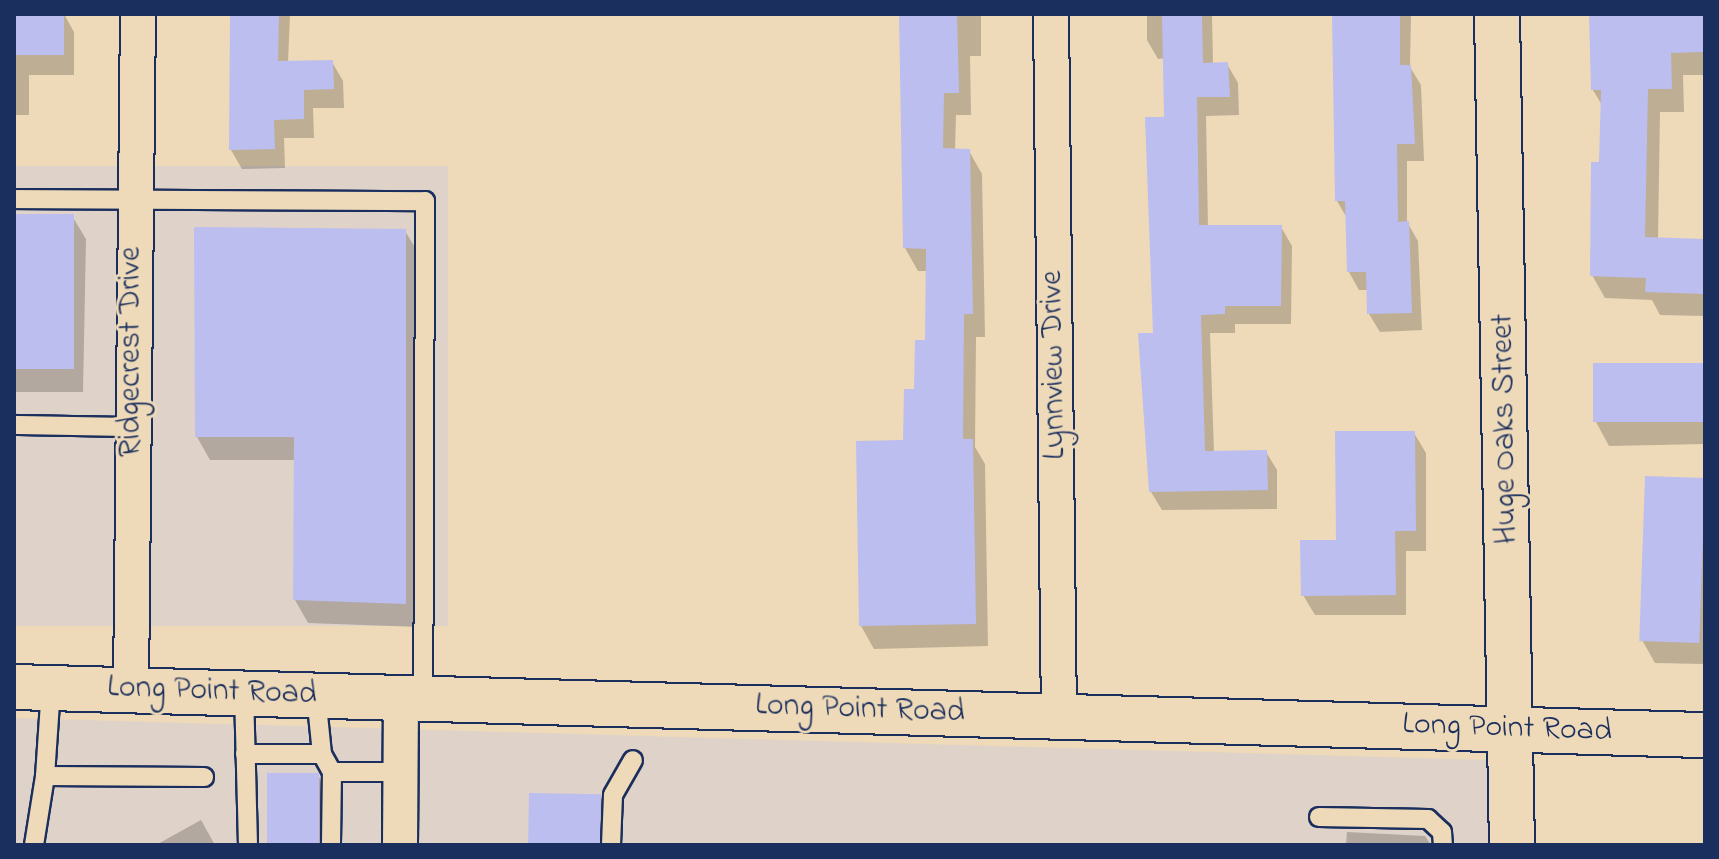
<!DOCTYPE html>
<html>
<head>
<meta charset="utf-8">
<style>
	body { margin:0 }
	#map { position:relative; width:1719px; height:859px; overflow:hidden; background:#eedab8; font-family:"Indie Flower",sans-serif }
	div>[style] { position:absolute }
	.built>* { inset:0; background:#dfd2c9; transform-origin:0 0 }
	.shadow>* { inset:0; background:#0003; transform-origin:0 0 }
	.building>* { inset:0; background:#bcbef0; transform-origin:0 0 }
	.roads { filter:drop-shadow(2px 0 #1b2f5e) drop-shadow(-2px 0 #1b2f5e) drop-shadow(0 2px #1b2f5e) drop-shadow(0 -2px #1b2f5e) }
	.lane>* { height:18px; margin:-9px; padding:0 9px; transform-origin:9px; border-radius:9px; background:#eedab8 }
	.street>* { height:34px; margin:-17px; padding:0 17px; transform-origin:17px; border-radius:17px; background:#eedab8 }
	.secondary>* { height:44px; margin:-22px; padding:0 22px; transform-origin:22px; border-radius:22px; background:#eedab8 }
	span { translate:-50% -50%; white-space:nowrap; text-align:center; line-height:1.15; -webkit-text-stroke:6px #eedab8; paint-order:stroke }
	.street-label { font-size:32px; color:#1b2f5e }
	.frame { position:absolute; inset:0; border:16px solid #1b2f5e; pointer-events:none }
</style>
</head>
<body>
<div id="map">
	<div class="built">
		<div style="left:14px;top:166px;width:434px;height:460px"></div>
		<div style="clip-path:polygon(14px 718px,1487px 760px,1488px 845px,14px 845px)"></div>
	</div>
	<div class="shadow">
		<div style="clip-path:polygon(14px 14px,64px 14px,74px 32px,74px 75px,29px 75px,29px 115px,14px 115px)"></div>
		<div style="clip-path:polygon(232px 14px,290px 14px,288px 63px,332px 62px,343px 81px,344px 108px,313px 108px,314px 138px,284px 138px,285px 168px,242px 169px,231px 150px)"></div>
		<div style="clip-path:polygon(901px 14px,981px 14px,981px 56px,970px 56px,971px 115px,956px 115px,955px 151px,969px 151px,982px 174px,985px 337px,976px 337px,975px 447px,985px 464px,988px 646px,874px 649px,861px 626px,927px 342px,927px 271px,918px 271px,905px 248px)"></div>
		<div style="clip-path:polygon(1147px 14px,1212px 14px,1213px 64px,1227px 64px,1238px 83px,1239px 115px,1206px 116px,1208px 227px,1281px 227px,1292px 246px,1291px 324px,1235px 324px,1235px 333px,1210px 333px,1214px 453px,1266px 452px,1277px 470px,1277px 509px,1162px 510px,1151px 492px,1166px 119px,1165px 58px,1158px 59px,1147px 40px)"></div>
		<div style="clip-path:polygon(1334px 14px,1411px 14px,1410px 67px,1421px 85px,1424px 161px,1407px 161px,1407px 222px,1418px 241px,1422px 330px,1380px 332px,1369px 314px,1368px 290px,1359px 290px,1349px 272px,1347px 218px,1337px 201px)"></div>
		<div style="clip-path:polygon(1591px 14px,1705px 14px,1705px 75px,1683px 75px,1684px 112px,1660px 112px,1658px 240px,1705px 241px,1705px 316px,1660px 315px,1652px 300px,1605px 298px,1592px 275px,1603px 107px,1593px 90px)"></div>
		<div style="clip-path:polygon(14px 216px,72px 216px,86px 239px,83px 392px,14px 392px)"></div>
		<div style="clip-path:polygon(405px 231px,419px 254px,419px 627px,308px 623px,295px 600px,296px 460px,210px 460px,197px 437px)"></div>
		<div style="clip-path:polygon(1705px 365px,1705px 444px,1609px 446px,1596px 422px,1595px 367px)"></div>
		<div style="clip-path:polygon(1414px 433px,1426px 453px,1426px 551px,1406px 551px,1406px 615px,1315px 615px,1303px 595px)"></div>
		<div style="clip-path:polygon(1705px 480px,1705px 664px,1655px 663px,1642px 640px)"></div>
		<div style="clip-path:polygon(318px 775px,327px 792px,330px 845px,269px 845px)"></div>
		<div style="clip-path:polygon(600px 796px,613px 820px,612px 845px,530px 845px)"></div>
		<div style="left:201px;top:820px;width:29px;height:122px;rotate:61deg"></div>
		<div style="clip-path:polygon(1347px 832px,1425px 836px,1431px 845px,1346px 845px)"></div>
	</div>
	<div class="building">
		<div style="left:14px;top:14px;width:50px;height:41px"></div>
		<div style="clip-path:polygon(230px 14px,279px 14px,278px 61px,333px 60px,334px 89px,304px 90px,304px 119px,274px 120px,275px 149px,229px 150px)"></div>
		<div style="clip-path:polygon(899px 14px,957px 14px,959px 93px,944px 93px,943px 148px,970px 149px,973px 314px,964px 314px,963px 439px,973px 439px,976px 624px,859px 626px,856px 441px,903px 440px,904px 389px,914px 389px,915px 340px,925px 340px,926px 249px,903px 248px)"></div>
		<div style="clip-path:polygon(1162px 14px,1202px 14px,1203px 63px,1228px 62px,1230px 97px,1197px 97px,1199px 225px,1282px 225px,1281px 306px,1225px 306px,1225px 314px,1201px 315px,1205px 451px,1267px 450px,1268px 490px,1149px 492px,1138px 333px,1153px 333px,1145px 117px,1164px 117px)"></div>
		<div style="clip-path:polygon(1332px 14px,1400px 14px,1400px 65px,1411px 65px,1415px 144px,1397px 144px,1398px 222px,1409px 221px,1412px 313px,1367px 314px,1366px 272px,1347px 272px,1345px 201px,1335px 201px)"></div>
		<div style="clip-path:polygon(1589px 14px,1705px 14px,1705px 52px,1671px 53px,1672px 89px,1648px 89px,1645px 237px,1705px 239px,1705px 294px,1645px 292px,1646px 278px,1590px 276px,1591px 162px,1599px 162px,1601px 90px,1591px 90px)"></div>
		<div style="left:14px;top:214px;width:60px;height:155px"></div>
		<div style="clip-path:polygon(194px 227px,406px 229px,406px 604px,293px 600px,294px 437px,195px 437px)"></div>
		<div style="left:1704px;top:363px;width:59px;height:111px;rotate:90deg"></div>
		<div style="clip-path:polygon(1335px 431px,1415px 431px,1416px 531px,1395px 531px,1396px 595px,1301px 596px,1300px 540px,1336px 540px)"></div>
		<div style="left:1645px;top:476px;width:60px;height:165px;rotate:2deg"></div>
		<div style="left:267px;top:773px;width:52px;height:72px"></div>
		<div style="left:529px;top:793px;width:72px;height:52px;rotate:1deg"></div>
	</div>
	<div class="roads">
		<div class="lane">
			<div style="left:14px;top:199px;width:411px;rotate:0.3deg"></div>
			<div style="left:425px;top:201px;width:496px;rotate:90.2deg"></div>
			<div style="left:14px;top:425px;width:118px;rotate:1deg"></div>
			<div style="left:244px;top:692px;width:153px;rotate:88.5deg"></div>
			<div style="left:316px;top:695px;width:59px;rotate:84.2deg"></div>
			<div style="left:322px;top:754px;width:21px;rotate:61deg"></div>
			<div style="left:332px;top:772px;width:73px;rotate:90.8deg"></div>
			<div style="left:245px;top:754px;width:77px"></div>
			<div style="left:332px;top:772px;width:69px"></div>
			<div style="left:45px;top:776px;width:159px;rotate:0.4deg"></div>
			<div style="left:1319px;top:817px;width:109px;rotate:1.1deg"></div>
			<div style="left:1428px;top:819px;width:19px;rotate:43deg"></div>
			<div style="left:1442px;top:832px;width:13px;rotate:86deg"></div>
			<div style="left:34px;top:845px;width:70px;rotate:-80.9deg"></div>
			<div style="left:45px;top:776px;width:88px;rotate:-86.1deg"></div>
			<div style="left:611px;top:845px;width:50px;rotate:-87.7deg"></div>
			<div style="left:613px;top:795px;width:40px;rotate:-60.3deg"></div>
		</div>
		<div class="street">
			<div style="left:1051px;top:14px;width:702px;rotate:89.35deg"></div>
			<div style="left:131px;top:689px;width:675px;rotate:-89.41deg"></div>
			<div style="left:400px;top:845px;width:148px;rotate:-89.6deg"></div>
		</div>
		<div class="secondary">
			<div style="left:1497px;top:14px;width:831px;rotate:88.97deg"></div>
			<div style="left:14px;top:687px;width:1692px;rotate:1.63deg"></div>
		</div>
	</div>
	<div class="street-label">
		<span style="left:132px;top:352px;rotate:-90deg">Ridgecrest Drive</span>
		<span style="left:1055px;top:365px;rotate:-91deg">Lynnview Drive</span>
		<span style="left:1506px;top:429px;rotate:-91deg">Huge Oaks Street</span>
		<span style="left:212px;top:692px;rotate:2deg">Long Point Road</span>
		<span style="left:860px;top:710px;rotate:2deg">Long Point Road</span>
		<span style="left:1507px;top:729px;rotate:2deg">Long Point Road</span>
	</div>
	<div class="frame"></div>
</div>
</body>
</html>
